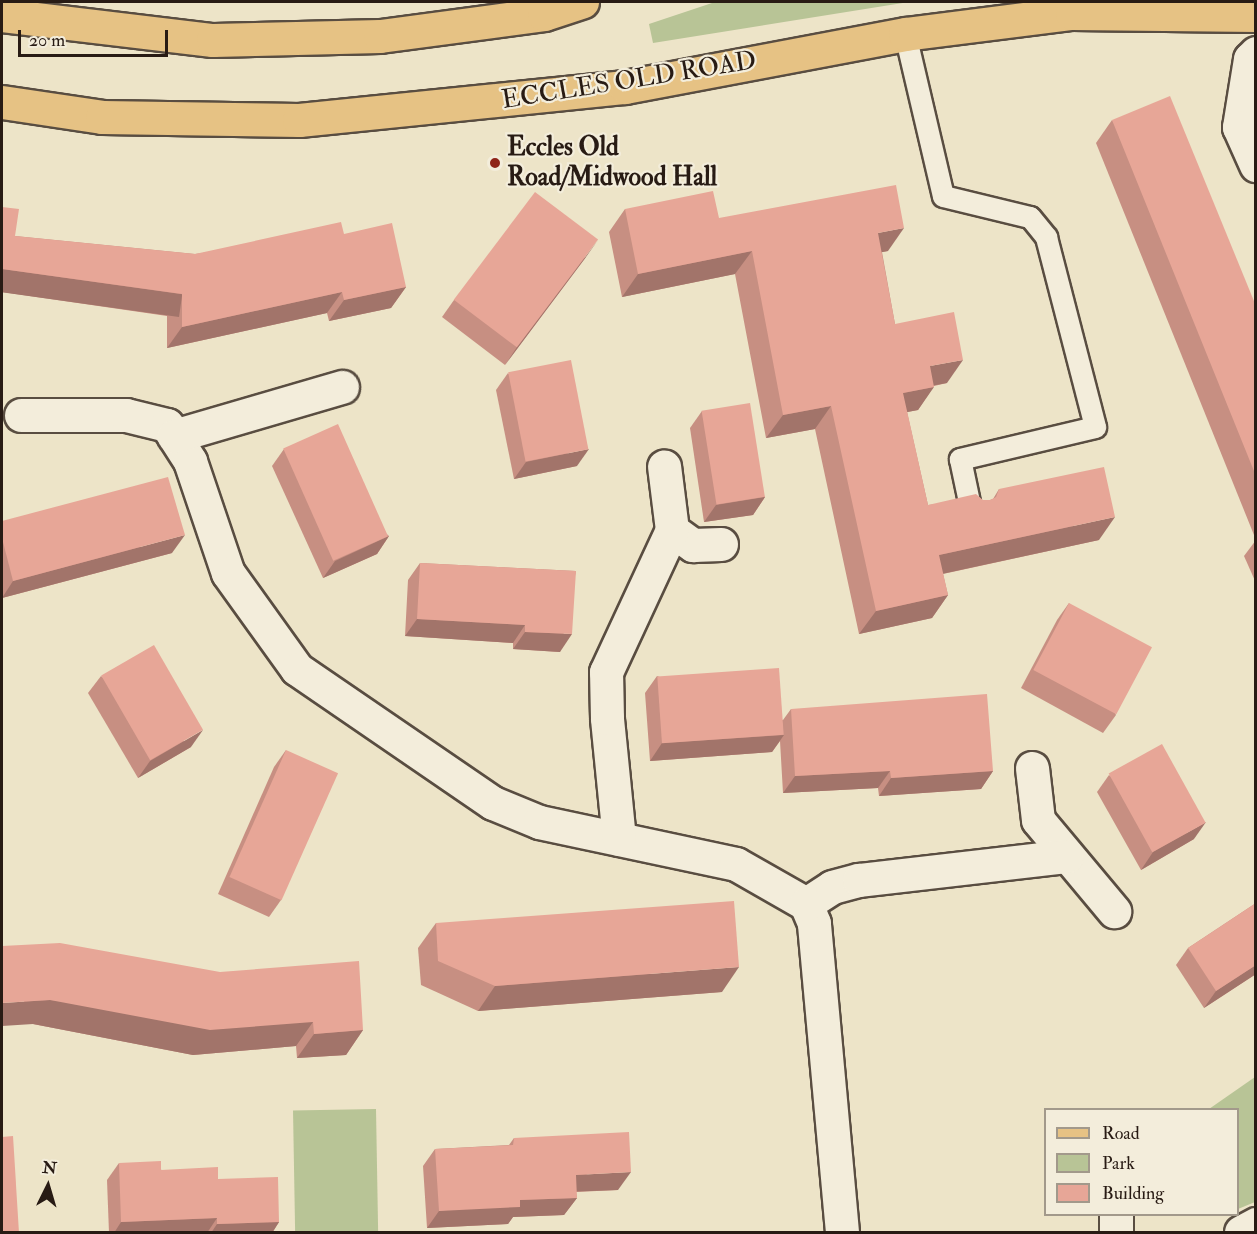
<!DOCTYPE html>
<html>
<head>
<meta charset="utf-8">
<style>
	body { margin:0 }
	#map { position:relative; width:1257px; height:1234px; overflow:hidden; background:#ede4c8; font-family:"IM FELL Double Pica",serif }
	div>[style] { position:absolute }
	.green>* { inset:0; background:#b8c496; transform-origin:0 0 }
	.roads { filter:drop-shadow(2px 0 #594d41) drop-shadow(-2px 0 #594d41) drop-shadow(0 2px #594d41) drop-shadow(0 -2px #594d41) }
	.lane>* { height:21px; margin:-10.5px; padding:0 10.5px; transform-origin:10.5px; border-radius:10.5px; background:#f3eddb }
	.street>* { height:33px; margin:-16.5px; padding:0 16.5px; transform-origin:16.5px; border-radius:16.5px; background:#f3eddb }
	.primary>* { height:33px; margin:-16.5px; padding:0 16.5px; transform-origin:16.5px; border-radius:16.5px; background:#e6c284 }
	.wall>* { inset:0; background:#c78f82 }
	.shaded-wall>* { inset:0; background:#a2746a; transform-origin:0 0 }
	.building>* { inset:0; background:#e7a697; transform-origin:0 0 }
	.dots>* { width:16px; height:16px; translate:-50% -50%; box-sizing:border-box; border:3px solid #f3eddb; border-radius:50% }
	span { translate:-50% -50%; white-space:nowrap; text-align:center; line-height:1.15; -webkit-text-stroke:4.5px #f3eddb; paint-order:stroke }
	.street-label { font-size:26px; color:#281b14 }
	.poi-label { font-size:26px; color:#281b14; font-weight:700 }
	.left { translate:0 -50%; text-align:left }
	.frame { position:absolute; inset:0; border:3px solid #281b14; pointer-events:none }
	.legend { position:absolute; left:1044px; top:1108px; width:195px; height:108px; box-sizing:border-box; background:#f3eddb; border:2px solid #a2998b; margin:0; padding:8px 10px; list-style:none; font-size:18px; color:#281b14 }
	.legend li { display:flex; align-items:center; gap:12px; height:30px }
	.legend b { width:30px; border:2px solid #a2998b }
	.north { position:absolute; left:18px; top:1156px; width:60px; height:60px; -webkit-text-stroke:4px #f3eddb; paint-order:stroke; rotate:5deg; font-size:16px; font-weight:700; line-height:24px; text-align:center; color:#281b14 }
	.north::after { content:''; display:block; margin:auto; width:21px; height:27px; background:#281b14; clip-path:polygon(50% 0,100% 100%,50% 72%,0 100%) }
	.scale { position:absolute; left:18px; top:30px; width:150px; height:27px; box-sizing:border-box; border:3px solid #281b14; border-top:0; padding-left:8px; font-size:18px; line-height:21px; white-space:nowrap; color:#281b14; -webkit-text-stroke:4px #f3eddb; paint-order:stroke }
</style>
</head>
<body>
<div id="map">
	<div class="green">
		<div style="clip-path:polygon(715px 2px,909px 2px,653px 43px,649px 24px)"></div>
		<div style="clip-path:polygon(1255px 1077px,1255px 1202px,1238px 1209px,1238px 1110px,1209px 1109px)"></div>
		<div style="left:376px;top:1109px;width:123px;height:83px;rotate:89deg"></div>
	</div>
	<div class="roads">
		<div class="lane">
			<div style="left:905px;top:34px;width:166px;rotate:76.8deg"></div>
			<div style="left:943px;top:196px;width:89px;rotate:13.6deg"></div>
			<div style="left:1030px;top:217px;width:26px;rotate:51deg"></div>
			<div style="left:1046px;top:237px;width:196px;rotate:75.5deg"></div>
			<div style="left:1095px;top:427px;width:139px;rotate:166.7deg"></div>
			<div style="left:960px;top:459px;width:53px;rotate:78.1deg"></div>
		</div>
		<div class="street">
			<div style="left:1256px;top:53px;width:8px;rotate:135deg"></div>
			<div style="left:1250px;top:59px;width:69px;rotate:99.2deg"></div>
			<div style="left:1239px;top:127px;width:42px;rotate:65.9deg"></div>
			<div style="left:21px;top:415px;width:105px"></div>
			<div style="left:126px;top:415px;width:42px;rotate:13.7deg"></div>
			<div style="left:167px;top:425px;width:43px;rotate:57.4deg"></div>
			<div style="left:190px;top:461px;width:118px;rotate:71.3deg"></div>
			<div style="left:228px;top:573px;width:118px;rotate:54.3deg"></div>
			<div style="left:297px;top:669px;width:237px;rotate:34.4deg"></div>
			<div style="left:493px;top:803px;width:50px;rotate:22.4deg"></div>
			<div style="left:539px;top:822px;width:201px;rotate:12deg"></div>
			<div style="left:736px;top:864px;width:81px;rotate:29.7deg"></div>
			<div style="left:174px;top:436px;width:175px;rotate:-16.3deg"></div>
			<div style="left:672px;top:530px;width:26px;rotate:36deg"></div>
			<div style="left:693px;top:545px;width:28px;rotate:-2deg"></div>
			<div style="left:1032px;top:768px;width:52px;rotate:83.4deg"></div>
			<div style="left:1038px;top:820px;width:119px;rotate:50.1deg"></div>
			<div style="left:619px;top:839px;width:122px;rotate:-95.7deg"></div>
			<div style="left:607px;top:718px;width:46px;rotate:-91.2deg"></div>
			<div style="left:606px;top:672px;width:157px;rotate:-65.1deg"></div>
			<div style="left:672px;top:530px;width:64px;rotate:-97.1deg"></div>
			<div style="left:842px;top:1232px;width:310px;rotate:-95.2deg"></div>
			<div style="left:814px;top:923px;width:21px;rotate:-113deg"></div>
			<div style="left:806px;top:904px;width:31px;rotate:-33deg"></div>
			<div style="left:832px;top:887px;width:28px;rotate:-15deg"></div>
			<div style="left:859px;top:880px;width:209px;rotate:-6.6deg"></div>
			<div style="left:1116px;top:1232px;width:18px;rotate:-90deg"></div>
			<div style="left:1241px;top:1232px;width:17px;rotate:-28deg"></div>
		</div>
		<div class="primary">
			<div style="left:2px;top:15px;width:212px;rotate:6.8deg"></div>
			<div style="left:213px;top:40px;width:167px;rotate:-1.4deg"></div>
			<div style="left:380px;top:36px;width:165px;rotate:-7.6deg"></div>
			<div style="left:544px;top:14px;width:40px;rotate:-18deg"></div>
			<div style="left:2px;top:102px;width:101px;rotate:8.5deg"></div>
			<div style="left:102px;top:117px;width:197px;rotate:0.9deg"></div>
			<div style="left:299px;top:120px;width:328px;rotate:-5.8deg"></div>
			<div style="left:625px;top:87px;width:285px;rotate:-10.7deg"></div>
			<div style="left:905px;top:34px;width:168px;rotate:-7.2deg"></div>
			<div style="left:1072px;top:13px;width:184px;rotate:0.6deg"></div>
		</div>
	</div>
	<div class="wall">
		<div style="clip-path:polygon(1112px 120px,1256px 306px,1256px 540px,1096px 143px)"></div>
		<div style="clip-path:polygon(2px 207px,15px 236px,195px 254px,344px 234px,406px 287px,391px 308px,329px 321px,327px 313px,167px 348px,167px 316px,2px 292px)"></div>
		<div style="clip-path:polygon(625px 209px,719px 218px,888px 251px,882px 252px,895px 324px,947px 383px,934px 386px,918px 410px,907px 412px,928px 505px,983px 500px,990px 500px,993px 499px,999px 489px,1099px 540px,943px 574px,948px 595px,932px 618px,859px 634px,815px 429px,766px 438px,735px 274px,622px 297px,609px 232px)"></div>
		<div style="clip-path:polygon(586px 257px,505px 365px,442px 317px,454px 300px)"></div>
		<div style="clip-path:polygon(508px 373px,577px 466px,514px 479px,496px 390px)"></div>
		<div style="clip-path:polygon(702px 411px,765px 497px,753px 515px,704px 522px,690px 428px)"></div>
		<div style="clip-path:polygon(284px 449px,389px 536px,377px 554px,323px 578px,272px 466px)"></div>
		<div style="clip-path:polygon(2px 521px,172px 553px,2px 598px)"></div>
		<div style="clip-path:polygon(1256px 540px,1256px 583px,1244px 556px)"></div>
		<div style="clip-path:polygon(420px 563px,576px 571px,560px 652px,513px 649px,513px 643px,405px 636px,408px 580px)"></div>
		<div style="clip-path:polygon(1069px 603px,1116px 715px,1103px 733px,1021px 688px,1057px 620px)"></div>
		<div style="clip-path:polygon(101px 676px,191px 747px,138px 778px,88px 693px)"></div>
		<div style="clip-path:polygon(657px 676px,783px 720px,791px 709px,993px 771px,981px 789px,879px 796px,878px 788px,783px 793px,780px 741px,772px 752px,650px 761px,645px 693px)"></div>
		<div style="clip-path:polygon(286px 750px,281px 900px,269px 917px,218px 894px,274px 767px)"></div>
		<div style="clip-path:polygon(1109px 775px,1194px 839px,1141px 870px,1097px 792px)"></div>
		<div style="clip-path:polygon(1256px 903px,1256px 974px,1204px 1008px,1176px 965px,1188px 948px)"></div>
		<div style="clip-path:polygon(436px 923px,722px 992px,478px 1011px,421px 985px,418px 948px)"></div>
		<div style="clip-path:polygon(2px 946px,363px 1030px,346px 1055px,297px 1058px,296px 1046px,193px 1055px,33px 1024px)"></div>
		<div style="clip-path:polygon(514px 1138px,618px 1190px,576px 1192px,577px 1198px,564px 1215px,513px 1217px,508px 1224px,427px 1228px,423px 1166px,435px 1149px,509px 1145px)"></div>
		<div style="clip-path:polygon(119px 1163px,218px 1179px,279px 1222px,272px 1233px,109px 1233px,107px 1180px)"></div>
	</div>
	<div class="shaded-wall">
		<div style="clip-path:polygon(904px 228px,888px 251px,862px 256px,878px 233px)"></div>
		<div style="clip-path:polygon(598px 240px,586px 257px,505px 365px,517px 347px)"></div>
		<div style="clip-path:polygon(752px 251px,735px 274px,622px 297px,638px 274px)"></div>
		<div style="left:2px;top:269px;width:182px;height:23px;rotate:8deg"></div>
		<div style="clip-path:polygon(406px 287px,391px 308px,329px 321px,344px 300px)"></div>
		<div style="clip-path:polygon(342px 292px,327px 313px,167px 348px,182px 327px)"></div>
		<div style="clip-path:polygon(963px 360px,947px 383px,914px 389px,930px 366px)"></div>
		<div style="clip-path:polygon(934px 387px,918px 410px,887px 416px,903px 393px)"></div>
		<div style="clip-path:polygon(831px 406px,815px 429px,766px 438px,783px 415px)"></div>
		<div style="clip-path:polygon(589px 449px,577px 466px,514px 479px,526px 462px)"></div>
		<div style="clip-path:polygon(765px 497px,753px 515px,704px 522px,716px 505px)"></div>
		<div style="clip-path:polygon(1115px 517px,1099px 540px,923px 578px,939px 555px)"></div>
		<div style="clip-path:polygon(185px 535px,172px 553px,2px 598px,13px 581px)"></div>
		<div style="clip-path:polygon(389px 536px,377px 554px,323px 578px,335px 561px)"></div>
		<div style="clip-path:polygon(948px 595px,932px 618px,859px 634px,876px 611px)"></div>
		<div style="clip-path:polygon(417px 619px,525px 625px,513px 643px,405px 636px)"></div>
		<div style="clip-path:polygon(525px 632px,572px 634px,560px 652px,513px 649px)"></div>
		<div style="clip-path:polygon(203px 730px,191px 747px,138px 778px,150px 761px)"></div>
		<div style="clip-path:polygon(784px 735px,772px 752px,650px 761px,662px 743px)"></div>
		<div style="clip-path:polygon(890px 771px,878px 788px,783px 793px,795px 776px)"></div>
		<div style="clip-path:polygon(993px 771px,981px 789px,879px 796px,891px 778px)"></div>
		<div style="clip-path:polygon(1206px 822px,1194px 839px,1141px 870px,1153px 852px)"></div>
		<div style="clip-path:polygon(1256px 965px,1256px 974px,1204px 1008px,1216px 991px)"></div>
		<div style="clip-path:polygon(739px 967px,722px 992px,478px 1011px,495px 986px)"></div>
		<div style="clip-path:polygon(50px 1000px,313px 1022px,296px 1046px,193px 1055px,33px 1024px,2px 1026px,2px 1003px)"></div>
		<div style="clip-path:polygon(363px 1030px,346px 1055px,297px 1058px,314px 1034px)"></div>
		<div style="clip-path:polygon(631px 1172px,618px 1190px,563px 1192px,576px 1175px)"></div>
		<div style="clip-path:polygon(577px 1198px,564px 1215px,513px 1217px,508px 1224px,427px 1228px,439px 1211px,520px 1200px)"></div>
		<div style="clip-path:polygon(217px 1218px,207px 1233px,114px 1233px,121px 1222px)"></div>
		<div style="clip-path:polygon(279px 1222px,272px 1233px,211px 1233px,217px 1224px)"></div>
	</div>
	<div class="building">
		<div style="clip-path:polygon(1170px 96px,1256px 306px,1256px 476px,1112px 120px)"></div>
		<div style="clip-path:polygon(896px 185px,904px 228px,878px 233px,895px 324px,954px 312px,963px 360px,930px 366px,934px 387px,903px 393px,928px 505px,976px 494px,983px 500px,990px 500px,996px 497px,999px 489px,1104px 467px,1115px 517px,939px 555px,948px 595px,876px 611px,831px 406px,783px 415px,752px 251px,638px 274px,625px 209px,713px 191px,719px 218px)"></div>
		<div style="left:535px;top:192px;width:79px;height:135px;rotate:37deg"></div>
		<div style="clip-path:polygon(2px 207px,19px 209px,15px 236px,195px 254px,341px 222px,344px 234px,392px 223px,406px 287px,344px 300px,342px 292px,182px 327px,182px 294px,2px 269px)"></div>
		<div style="left:571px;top:360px;width:91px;height:64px;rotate:79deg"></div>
		<div style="left:750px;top:403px;width:95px;height:49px;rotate:81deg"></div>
		<div style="left:338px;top:424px;width:123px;height:60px;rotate:66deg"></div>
		<div style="clip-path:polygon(168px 477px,185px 535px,13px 581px,2px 538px,2px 521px)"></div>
		<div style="clip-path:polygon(420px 563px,576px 571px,572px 634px,525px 632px,525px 625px,417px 619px)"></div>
		<div style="left:1069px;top:603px;width:94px;height:76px;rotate:28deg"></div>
		<div style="left:154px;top:645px;width:98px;height:61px;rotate:60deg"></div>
		<div style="left:779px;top:668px;width:67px;height:122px;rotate:86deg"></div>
		<div style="clip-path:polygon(987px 694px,993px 771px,891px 778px,890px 771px,795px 776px,791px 709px)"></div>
		<div style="left:1162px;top:744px;width:90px;height:61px;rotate:61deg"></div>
		<div style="left:286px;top:750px;width:57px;height:139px;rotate:24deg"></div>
		<div style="clip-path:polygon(734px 901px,739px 967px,495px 986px,438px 961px,436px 923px)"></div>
		<div style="clip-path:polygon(1256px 903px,1256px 965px,1216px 991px,1188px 948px)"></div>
		<div style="clip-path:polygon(60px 943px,220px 972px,359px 961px,363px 1030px,314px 1034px,313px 1022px,210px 1030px,50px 1000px,2px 1003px,2px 946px)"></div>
		<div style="clip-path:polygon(629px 1132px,631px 1172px,576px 1175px,577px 1198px,520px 1200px,520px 1207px,439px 1211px,435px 1149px,513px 1145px,514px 1138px)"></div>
		<div style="clip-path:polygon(13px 1136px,19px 1233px,2px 1233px,2px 1137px)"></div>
		<div style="clip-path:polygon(161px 1161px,161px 1170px,218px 1167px,218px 1179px,278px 1177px,279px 1222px,217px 1224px,217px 1218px,121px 1222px,119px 1163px)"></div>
	</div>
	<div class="dots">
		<div style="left:495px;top:163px;background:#8f2418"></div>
	</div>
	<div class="street-label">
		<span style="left:629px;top:81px;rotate:-9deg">ECCLES OLD ROAD</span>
	</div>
	<div class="poi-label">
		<span class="left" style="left:507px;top:163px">Eccles Old<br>Road/Midwood Hall</span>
	</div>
	<div class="frame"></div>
	<ul class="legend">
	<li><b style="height:8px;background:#e6c284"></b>Road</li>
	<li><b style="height:16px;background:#b8c496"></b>Park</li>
	<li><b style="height:16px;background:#e7a697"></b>Building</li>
	</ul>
	<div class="north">N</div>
	<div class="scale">20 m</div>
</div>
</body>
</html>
